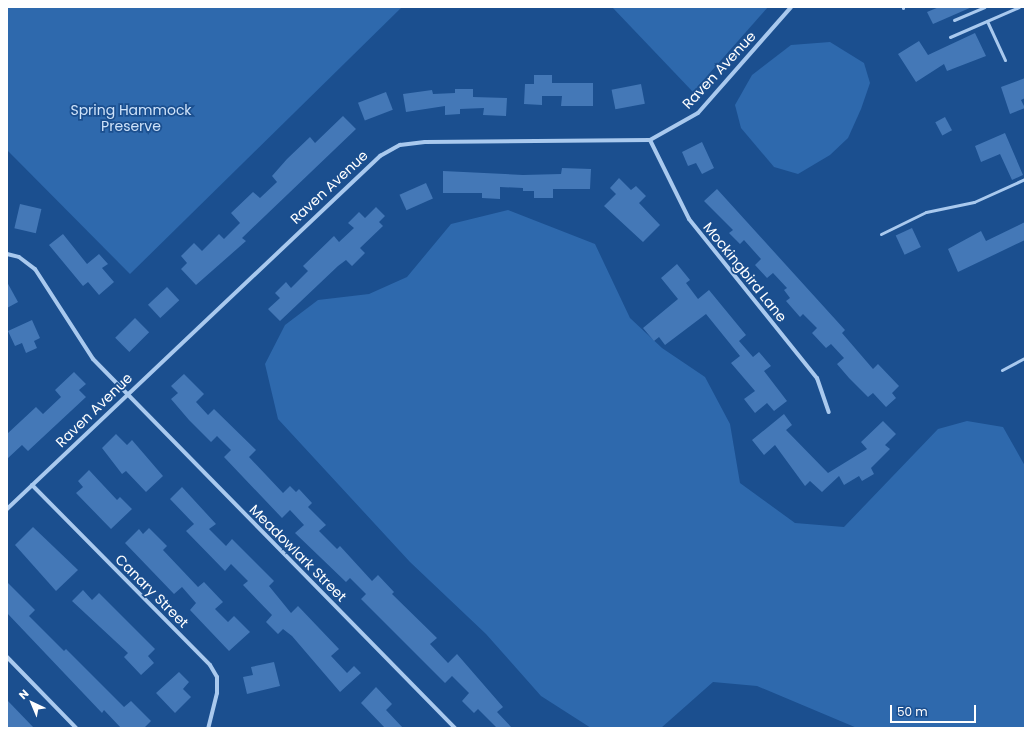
<!DOCTYPE html>
<html>
<head>
<meta charset="utf-8">
<style>
	body { margin:0 }
	#map { position:relative; width:1032px; height:735px; overflow:hidden; background:#1b4f8f; font-family:Poppins,sans-serif }
	div>[style] { position:absolute }
	.green>* { inset:0; background:#2e69ad }
	.building>* { inset:0; background:#4478b7; transform-origin:0 0 }
	.service>* { height:3px; margin:-1.5px; padding:0 1.5px; transform-origin:1.5px; border-radius:1.5px; background:#a9c9ee }
	.minor>* { height:4px; margin:-2px; padding:0 2px; transform-origin:2px; border-radius:2px; background:#a9c9ee }
	span { translate:-50% -50%; white-space:nowrap; text-align:center; line-height:1.15; -webkit-text-stroke:3.5px #1b4f8f; paint-order:stroke }
	.street-label { font-size:14px; color:#fff }
	.park-label { font-size:14px; color:#cfe3fa }
	.frame { position:absolute; inset:0; border:8px solid #fff; pointer-events:none }
	.north { position:absolute; left:12px; top:683px; width:40px; height:40px; -webkit-text-stroke:3px #1b4f8f; paint-order:stroke; rotate:316deg; font-size:11px; font-weight:700; line-height:16px; text-align:center; color:#fff }
	.north::after { content:''; display:block; margin:auto; width:14px; height:18px; background:#fff; clip-path:polygon(50% 0,100% 100%,50% 72%,0 100%) }
	.scale { position:absolute; left:890px; top:705px; width:86px; height:18px; box-sizing:border-box; border:2px solid #fff; border-top:0; padding-left:5px; font-size:12px; line-height:14px; white-space:nowrap; color:#fff; -webkit-text-stroke:3px #1b4f8f; paint-order:stroke }
</style>
</head>
<body>
<div id="map">
	<div class="green">
		<div style="clip-path:polygon(7px 7px,402px 7px,130px 274px,7px 150px)"></div>
		<div style="clip-path:polygon(612px 7px,768px 7px,693px 92px)"></div>
		<div style="clip-path:polygon(830px 42px,864px 63px,870px 83px,861px 109px,848px 138px,830px 155px,798px 174px,774px 167px,741px 128px,735px 105px,752px 75px,791px 45px)"></div>
		<div style="clip-path:polygon(508px 210px,595px 244px,630px 318px,662px 348px,705px 377px,730px 424px,740px 483px,795px 523px,844px 527px,938px 429px,967px 421px,1003px 427px,1025px 466px,1025px 728px,857px 728px,757px 686px,713px 682px,661px 728px,591px 728px,541px 696px,486px 634px,410px 562px,278px 419px,265px 364px,285px 325px,318px 300px,369px 294px,407px 277px,451px 224px)"></div>
	</div>
	<div class="building">
		<div style="clip-path:polygon(939px 7px,972px 7px,933px 24px,927px 12px)"></div>
		<div style="clip-path:polygon(975px 33px,986px 56px,947px 71px,944px 64px,916px 82px,898px 54px,919px 41px,928px 55px)"></div>
		<div style="clip-path:polygon(534px 75px,552px 75px,552px 83px,593px 83px,593px 106px,561px 106px,562px 96px,542px 96px,542px 105px,524px 104px,525px 84px,534px 84px)"></div>
		<div style="clip-path:polygon(1025px 78px,1025px 98px,1021px 100px,1025px 108px,1010px 114px,1001px 87px)"></div>
		<div style="left:641px;top:84px;width:20px;height:30px;rotate:79deg"></div>
		<div style="clip-path:polygon(455px 89px,473px 89px,473px 97px,507px 98px,506px 116px,483px 115px,484px 108px,460px 109px,460px 114px,445px 115px,445px 106px,406px 112px,403px 94px,432px 90px,433px 94px,455px 93px)"></div>
		<div style="left:386px;top:92px;width:19px;height:30px;rotate:69deg"></div>
		<div style="clip-path:polygon(343px 116px,356px 129px,242px 238px,246px 241px,196px 285px,181px 269px,187px 263px,181px 256px,194px 243px,202px 251px,219px 234px,224px 239px,240px 223px,231px 213px,253px 192px,260px 198px,277px 182px,272px 176px,287px 159px,310px 137px,315px 143px)"></div>
		<div style="left:945px;top:117px;width:15px;height:11px;rotate:62deg"></div>
		<div style="clip-path:polygon(1005px 133px,1023px 175px,1012px 180px,1000px 154px,981px 162px,975px 146px)"></div>
		<div style="clip-path:polygon(702px 142px,714px 168px,702px 174px,696px 163px,688px 166px,682px 152px)"></div>
		<div style="clip-path:polygon(562px 168px,591px 169px,590px 189px,553px 189px,553px 198px,534px 198px,534px 191px,523px 191px,523px 188px,500px 187px,500px 199px,482px 198px,482px 193px,443px 193px,443px 171px,523px 175px,561px 174px)"></div>
		<div style="clip-path:polygon(619px 178px,631px 190px,636px 186px,646px 196px,639px 203px,660px 225px,643px 242px,604px 206px,616px 194px,610px 188px)"></div>
		<div style="left:426px;top:183px;width:17px;height:29px;rotate:66deg"></div>
		<div style="clip-path:polygon(717px 189px,845px 330px,842px 333px,873px 369px,878px 364px,899px 386px,892px 393px,896px 398px,886px 407px,873px 393px,868px 397px,849px 378px,837px 364px,844px 358px,831px 344px,826px 348px,812px 333px,817px 328px,803px 314px,800px 317px,786px 301px,790px 298px,784px 290px,787px 288px,773px 273px,767px 278px,755px 265px,761px 259px,744px 240px,740px 244px,729px 233px,733px 230px,704px 201px)"></div>
		<div style="left:20px;top:204px;width:22px;height:25px;rotate:13deg"></div>
		<div style="clip-path:polygon(376px 207px,385px 216px,379px 222px,383px 226px,360px 248px,365px 253px,352px 266px,346px 260px,338px 266px,280px 321px,268px 309px,280px 298px,275px 293px,286px 282px,291px 288px,308px 271px,303px 266px,334px 236px,339px 242px,354px 228px,348px 223px,359px 212px,365px 218px)"></div>
		<div style="clip-path:polygon(1025px 222px,1025px 240px,958px 272px,948px 249px,981px 231px,986px 241px)"></div>
		<div style="left:912px;top:228px;width:21px;height:18px;rotate:65deg"></div>
		<div style="clip-path:polygon(63px 234px,87px 264px,99px 254px,108px 264px,102px 268px,114px 282px,99px 295px,88px 282px,83px 286px,49px 245px)"></div>
		<div style="clip-path:polygon(677px 264px,690px 280px,686px 283px,698px 299px,709px 290px,746px 335px,739px 341px,753px 357px,759px 352px,771px 366px,764px 371px,787px 401px,774px 411px,767px 403px,755px 413px,744px 399px,755px 391px,731px 363px,740px 356px,706px 314px,665px 345px,659px 337px,654px 341px,643px 328px,678px 299px,661px 278px)"></div>
		<div style="clip-path:polygon(7px 282px,18px 302px,7px 308px)"></div>
		<div style="left:167px;top:287px;width:18px;height:26px;rotate:47deg"></div>
		<div style="left:135px;top:318px;width:20px;height:28px;rotate:45deg"></div>
		<div style="clip-path:polygon(32px 320px,40px 338px,34px 341px,37px 348px,26px 353px,22px 343px,15px 346px,8px 331px)"></div>
		<div style="clip-path:polygon(74px 372px,86px 384px,79px 390px,86px 397px,28px 451px,22px 445px,7px 459px,7px 434px,36px 407px,43px 414px,61px 397px,55px 390px)"></div>
		<div style="clip-path:polygon(184px 374px,204px 394px,196px 402px,208px 415px,214px 409px,256px 450px,249px 457px,283px 493px,290px 486px,296px 492px,299px 489px,312px 503px,308px 507px,326px 525px,319px 531px,337px 549px,340px 546px,372px 581px,378px 575px,394px 592px,392px 594px,437px 638px,430px 644px,448px 663px,457px 654px,503px 707px,497px 712px,512px 728px,497px 728px,478px 709px,474px 713px,462px 701px,469px 693px,452px 676px,445px 683px,361px 599px,366px 594px,350px 578px,346px 582px,295px 533px,304px 525px,290px 510px,282px 518px,224px 457px,231px 450px,217px 436px,211px 442px,189px 420px,171px 399px,178px 393px,171px 386px)"></div>
		<div style="clip-path:polygon(784px 414px,792px 425px,786px 430px,828px 473px,867px 449px,861px 442px,883px 421px,896px 434px,885px 445px,890px 449px,871px 468px,874px 474px,862px 481px,859px 476px,844px 485px,839px 476px,822px 492px,810px 481px,805px 486px,775px 445px,764px 455px,752px 440px)"></div>
		<div style="clip-path:polygon(116px 434px,127px 445px,132px 440px,163px 476px,146px 492px,126px 471px,122px 474px,102px 448px)"></div>
		<div style="clip-path:polygon(89px 470px,117px 500px,120px 497px,132px 509px,111px 529px,76px 493px,83px 487px,78px 481px)"></div>
		<div style="clip-path:polygon(182px 487px,216px 524px,209px 529px,226px 546px,232px 539px,274px 581px,269px 586px,291px 613px,298px 606px,339px 649px,331px 656px,347px 673px,354px 666px,361px 673px,340px 692px,292px 636px,283px 629px,278px 634px,266px 622px,272px 615px,243px 585px,248px 581px,231px 564px,225px 571px,186px 531px,194px 524px,170px 499px)"></div>
		<div style="clip-path:polygon(33px 527px,78px 570px,56px 591px,15px 545px)"></div>
		<div style="clip-path:polygon(149px 528px,167px 546px,163px 550px,198px 587px,204px 582px,223px 602px,215px 609px,228px 622px,234px 616px,250px 632px,229px 651px,190px 610px,196px 603px,182px 587px,174px 594px,125px 543px,139px 529px,143px 534px)"></div>
		<div style="clip-path:polygon(7px 582px,35px 610px,29px 616px,64px 651px,66px 649px,124px 707px,131px 701px,151px 721px,144px 728px,121px 728px,104px 710px,102px 713px,7px 613px)"></div>
		<div style="clip-path:polygon(83px 590px,92px 600px,99px 593px,155px 649px,148px 656px,154px 663px,141px 675px,124px 657px,128px 653px,72px 601px)"></div>
		<div style="clip-path:polygon(274px 662px,280px 686px,247px 694px,243px 677px,253px 675px,251px 667px)"></div>
		<div style="clip-path:polygon(179px 672px,189px 682px,183px 689px,191px 697px,175px 713px,156px 693px)"></div>
		<div style="clip-path:polygon(376px 687px,392px 704px,386px 710px,403px 728px,385px 728px,361px 703px)"></div>
		<div style="clip-path:polygon(7px 700px,34px 728px,7px 728px)"></div>
	</div>
	<div class="service">
		<div style="left:903px;top:7px;width:1px;rotate:90deg"></div>
		<div style="left:954px;top:20px;width:33px;rotate:-23deg"></div>
		<div style="left:987px;top:21px;width:43px;rotate:65.2deg"></div>
		<div style="left:950px;top:37px;width:75px;rotate:-23.5deg"></div>
		<div style="left:881px;top:234px;width:50px;rotate:-26.1deg"></div>
		<div style="left:926px;top:212px;width:49px;rotate:-11.8deg"></div>
		<div style="left:974px;top:202px;width:56px;rotate:-24.3deg"></div>
		<div style="left:1002px;top:370px;width:26px;rotate:-28deg"></div>
	</div>
	<div class="minor">
		<div style="left:650px;top:140px;width:88px;rotate:63.7deg"></div>
		<div style="left:689px;top:219px;width:204px;rotate:51.2deg"></div>
		<div style="left:817px;top:378px;width:36px;rotate:71deg"></div>
		<div style="left:7px;top:254px;width:12px;rotate:14deg"></div>
		<div style="left:19px;top:257px;width:20px;rotate:37deg"></div>
		<div style="left:35px;top:269px;width:107px;rotate:57.2deg"></div>
		<div style="left:93px;top:359px;width:517px;rotate:45.55deg"></div>
		<div style="left:32px;top:485px;width:253px;rotate:45.3deg"></div>
		<div style="left:210px;top:665px;width:14px;rotate:60deg"></div>
		<div style="left:217px;top:677px;width:16px;rotate:90deg"></div>
		<div style="left:217px;top:693px;width:36px;rotate:104deg"></div>
		<div style="left:7px;top:509px;width:514px;rotate:-43.42deg"></div>
		<div style="left:380px;top:156px;width:23px;rotate:-29deg"></div>
		<div style="left:400px;top:145px;width:25px;rotate:-7deg"></div>
		<div style="left:425px;top:142px;width:225px;rotate:-0.5deg"></div>
		<div style="left:650px;top:140px;width:55px;rotate:-29.4deg"></div>
		<div style="left:698px;top:113px;width:141px;rotate:-48.7deg"></div>
		<div style="left:7px;top:657px;width:99px;rotate:45.8deg"></div>
	</div>
	<div class="street-label">
		<span style="left:719px;top:70px;rotate:-47deg">Raven Avenue</span>
		<span style="left:329px;top:187px;rotate:-43deg">Raven Avenue</span>
		<span style="left:745px;top:272px;rotate:51deg">Mockingbird Lane</span>
		<span style="left:94px;top:410px;rotate:-44deg">Raven Avenue</span>
		<span style="left:298px;top:553px;rotate:45deg">Meadowlark Street</span>
		<span style="left:152px;top:591px;rotate:45deg">Canary Street</span>
	</div>
	<div class="park-label">
		<span style="left:131px;top:118px">Spring Hammock<br>Preserve</span>
	</div>
	<div class="frame"></div>
	<div class="north">N</div>
	<div class="scale">50 m</div>
</div>
</body>
</html>
